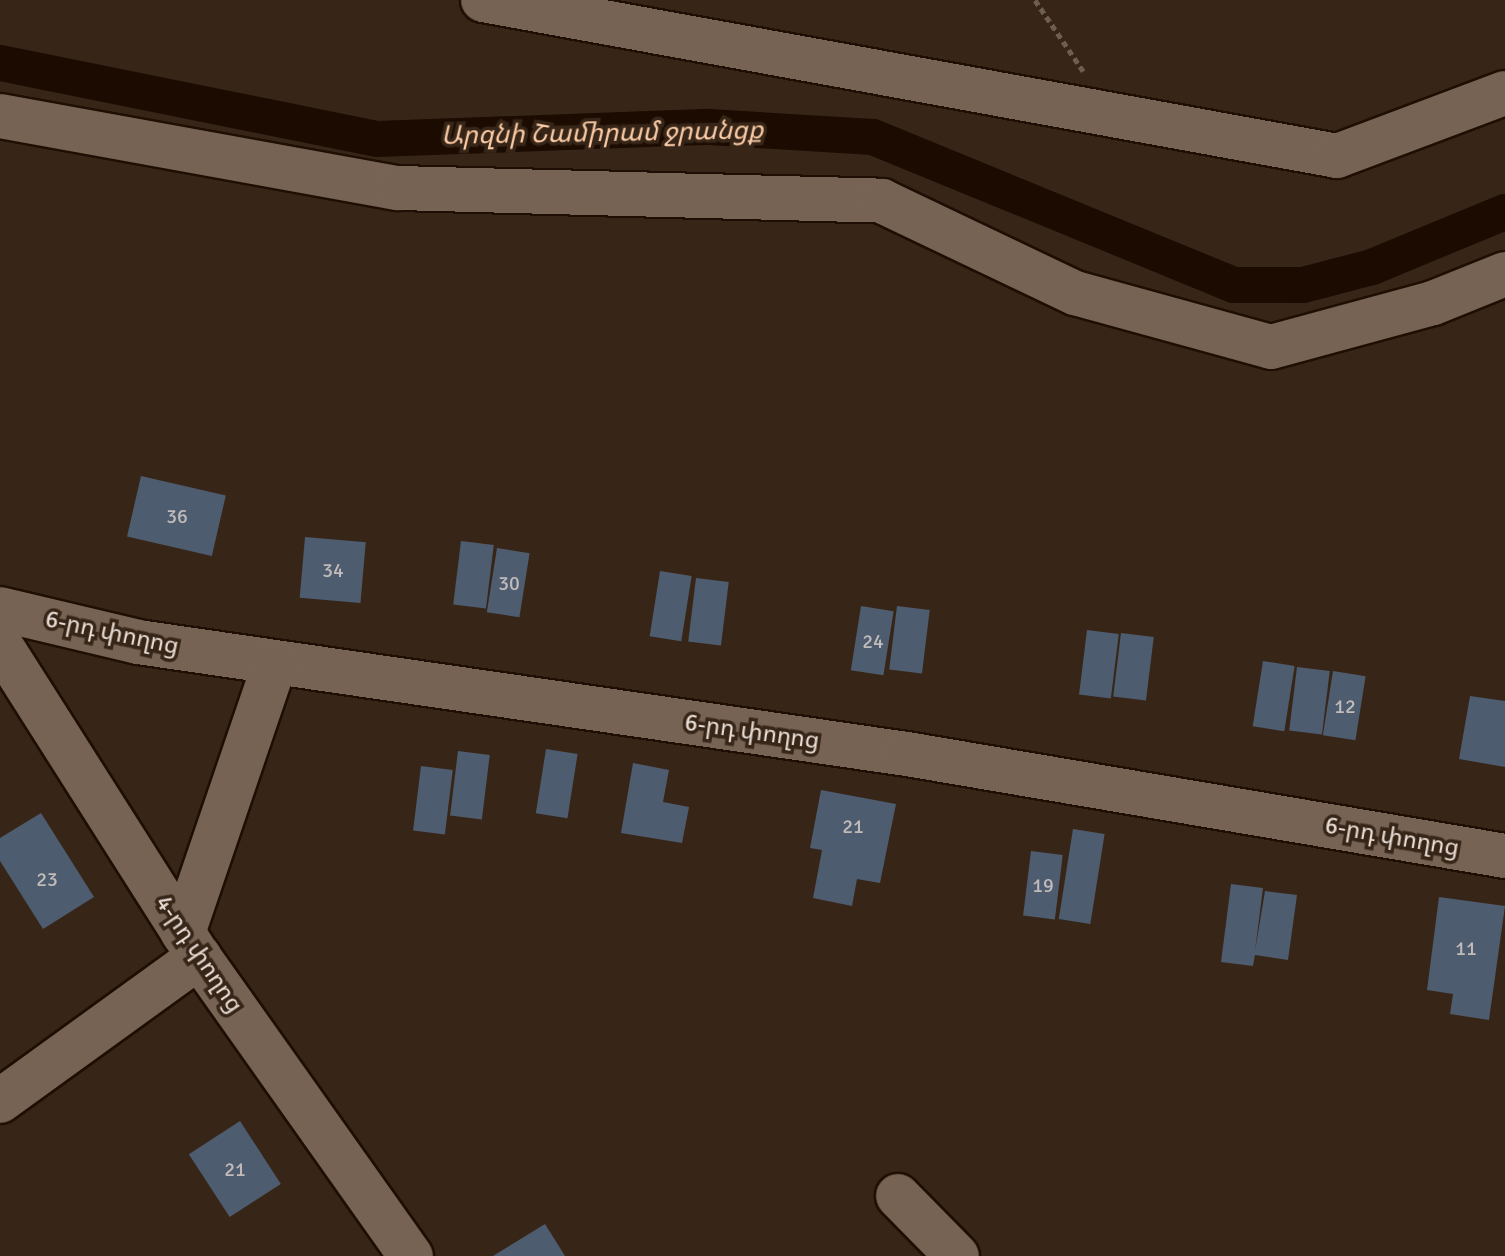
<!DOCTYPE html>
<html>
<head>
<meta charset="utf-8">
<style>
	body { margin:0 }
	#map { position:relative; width:1505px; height:1256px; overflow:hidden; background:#372618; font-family:Signika,"Noto Sans Armenian",sans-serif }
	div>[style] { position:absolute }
	.canal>* { height:36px; margin:-18px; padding:0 18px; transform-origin:18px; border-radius:18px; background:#1b0b01 }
	.building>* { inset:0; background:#4e5c6f; transform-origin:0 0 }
	.path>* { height:5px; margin-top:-2.5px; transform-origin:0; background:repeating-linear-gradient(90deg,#6d5e52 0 6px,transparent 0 10px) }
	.roads { filter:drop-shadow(2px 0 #1e0e03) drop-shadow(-2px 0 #1e0e03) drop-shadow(0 2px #1e0e03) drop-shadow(0 -2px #1e0e03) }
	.minor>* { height:44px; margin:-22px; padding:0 22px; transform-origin:22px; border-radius:22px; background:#776354 }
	span { translate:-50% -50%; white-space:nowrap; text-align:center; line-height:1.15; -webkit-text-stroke:7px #372618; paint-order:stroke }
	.number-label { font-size:20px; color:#c1bbba }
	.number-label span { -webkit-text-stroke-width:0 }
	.street-label { font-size:24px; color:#e7dbd3 }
	.water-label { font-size:26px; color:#fccca7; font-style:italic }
</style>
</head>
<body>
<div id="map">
	<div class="canal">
		<div style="left:0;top:63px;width:385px;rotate:11.4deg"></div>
		<div style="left:377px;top:139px;width:332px;rotate:-2.1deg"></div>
		<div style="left:709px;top:127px;width:164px;rotate:3.5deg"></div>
		<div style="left:873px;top:137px;width:390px;rotate:22.3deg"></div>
		<div style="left:1234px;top:285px;width:69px"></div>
		<div style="left:1303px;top:285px;width:71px;rotate:-14.6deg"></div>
		<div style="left:1372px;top:267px;width:144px;rotate:-22.5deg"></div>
	</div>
	<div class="building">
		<div style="left:141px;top:476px;width:87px;height:62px;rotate:13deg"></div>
		<div style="left:305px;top:537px;width:61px;height:61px;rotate:5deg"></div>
		<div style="left:461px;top:541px;width:33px;height:64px;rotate:7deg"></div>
		<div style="left:497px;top:548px;width:33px;height:65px;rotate:9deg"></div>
		<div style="left:660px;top:571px;width:32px;height:66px;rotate:9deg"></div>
		<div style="left:696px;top:578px;width:33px;height:64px;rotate:7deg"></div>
		<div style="left:861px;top:606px;width:33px;height:65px;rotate:9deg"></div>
		<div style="left:897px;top:606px;width:33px;height:64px;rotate:7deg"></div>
		<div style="left:1087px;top:630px;width:32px;height:65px;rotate:7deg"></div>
		<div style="left:1121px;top:633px;width:33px;height:64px;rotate:7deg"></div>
		<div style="left:1263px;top:661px;width:32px;height:66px;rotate:9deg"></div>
		<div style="left:1297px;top:667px;width:33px;height:64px;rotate:7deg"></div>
		<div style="left:1333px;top:671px;width:33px;height:65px;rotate:9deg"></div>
		<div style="clip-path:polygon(1470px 696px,1505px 701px,1505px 767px,1459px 759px)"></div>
		<div style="left:546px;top:749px;width:32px;height:65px;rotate:9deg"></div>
		<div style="left:458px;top:751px;width:32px;height:65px;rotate:7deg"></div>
		<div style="clip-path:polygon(633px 763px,669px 770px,663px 802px,689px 807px,682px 843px,621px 833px)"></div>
		<div style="left:421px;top:766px;width:32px;height:65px;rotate:7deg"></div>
		<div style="clip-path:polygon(821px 790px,896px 804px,880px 883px,857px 879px,852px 906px,813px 898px,822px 850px,810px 848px)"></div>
		<div style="clip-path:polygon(41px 813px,94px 897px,43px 929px,0 861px,0 838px)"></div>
		<div style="left:1073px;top:829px;width:32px;height:91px;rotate:9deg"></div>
		<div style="left:1031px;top:851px;width:32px;height:65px;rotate:7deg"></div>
		<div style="clip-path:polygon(1231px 884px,1263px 888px,1255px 951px,1265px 891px,1297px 895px,1288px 960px,1255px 955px,1253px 966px,1221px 962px)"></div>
		<div style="clip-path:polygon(1439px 897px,1505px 906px,1489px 1020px,1450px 1014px,1453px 994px,1427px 990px)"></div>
		<div style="left:240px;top:1121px;width:75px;height:61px;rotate:57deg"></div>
		<div style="clip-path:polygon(545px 1224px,565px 1256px,493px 1256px)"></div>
	</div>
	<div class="path">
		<div style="left:1035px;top:0;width:86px;rotate:55.9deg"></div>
	</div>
	<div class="roads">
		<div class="minor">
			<div style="left:483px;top:0;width:868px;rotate:10.35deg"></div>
			<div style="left:1337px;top:156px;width:179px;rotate:-20.6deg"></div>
			<div style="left:0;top:116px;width:404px;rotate:10.3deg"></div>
			<div style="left:398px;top:188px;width:484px;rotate:1.5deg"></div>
			<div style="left:882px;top:201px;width:214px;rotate:25.5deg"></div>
			<div style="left:1075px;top:293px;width:203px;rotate:15.4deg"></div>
			<div style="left:1271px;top:347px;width:168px;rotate:-15.2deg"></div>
			<div style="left:1433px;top:303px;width:78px;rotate:-21.9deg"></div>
			<div style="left:0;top:609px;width:142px;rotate:13.4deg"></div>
			<div style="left:138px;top:642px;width:777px;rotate:8.29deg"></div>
			<div style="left:907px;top:754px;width:607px;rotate:9.68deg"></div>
			<div style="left:0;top:644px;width:371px;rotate:57.6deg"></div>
			<div style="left:199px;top:957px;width:367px;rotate:54.7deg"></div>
			<div style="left:183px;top:933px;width:285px;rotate:-71.2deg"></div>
			<div style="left:0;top:1101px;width:246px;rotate:-35.9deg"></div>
			<div style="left:898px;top:1196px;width:84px;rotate:45.5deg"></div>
		</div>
	</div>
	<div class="number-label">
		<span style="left:177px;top:516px">36</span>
		<span style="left:333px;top:570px">34</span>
		<span style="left:509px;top:583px">30</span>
		<span style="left:873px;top:641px">24</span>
		<span style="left:1345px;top:706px">12</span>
		<span style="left:853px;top:826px">21</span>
		<span style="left:47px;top:879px">23</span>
		<span style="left:1043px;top:885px">19</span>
		<span style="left:1466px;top:948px">11</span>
		<span style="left:235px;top:1169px">21</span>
	</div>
	<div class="street-label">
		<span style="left:112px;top:633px;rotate:12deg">6-րդ փողոց</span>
		<span style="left:752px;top:732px;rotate:8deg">6-րդ փողոց</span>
		<span style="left:1392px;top:837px;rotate:10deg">6-րդ փողոց</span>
		<span style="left:199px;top:954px;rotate:56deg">4-րդ փողոց</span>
	</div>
	<div class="water-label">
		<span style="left:602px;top:134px;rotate:-1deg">Արզնի Շամիրամ ջրանցք</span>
	</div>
</div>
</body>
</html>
